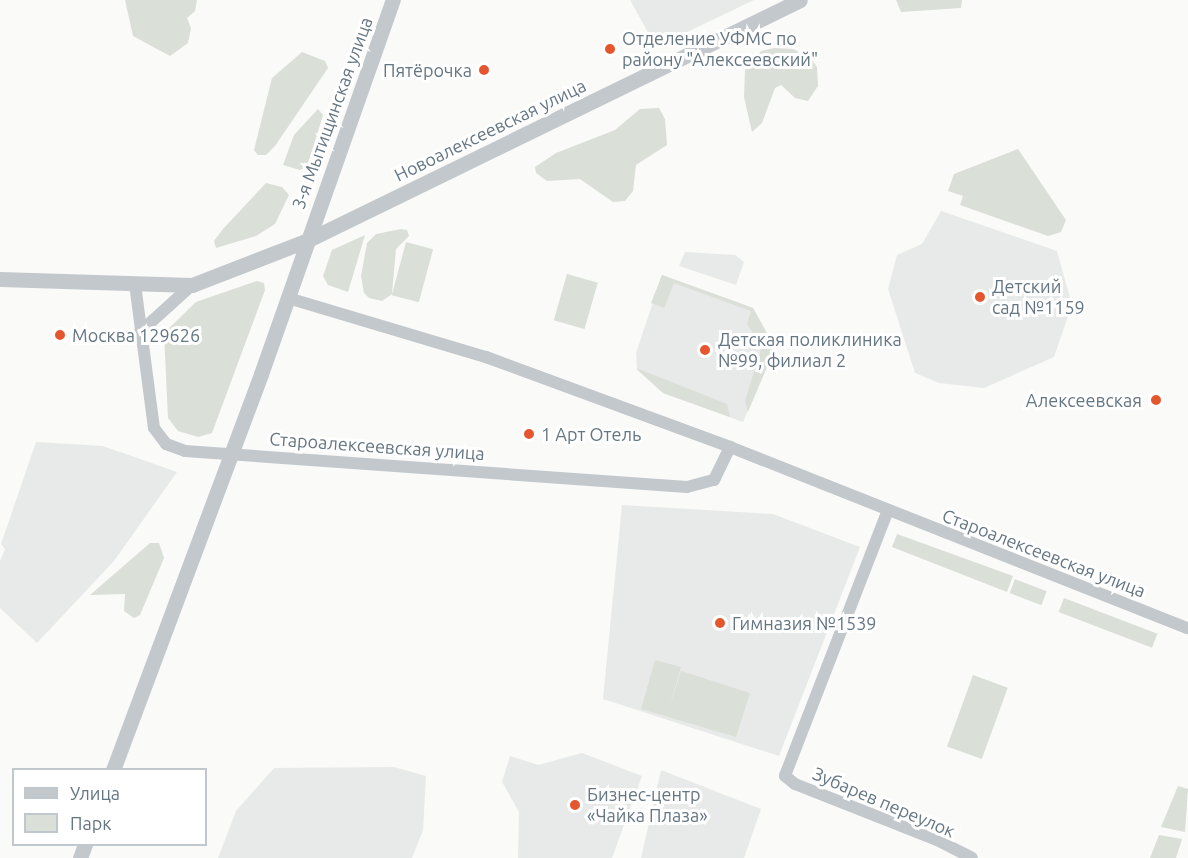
<!DOCTYPE html>
<html>
<head>
<meta charset="utf-8">
<style>
	body { margin:0 }
	#map { position:relative; width:1188px; height:858px; overflow:hidden; background:#fafaf8; font-family:Ubuntu,sans-serif }
	div>[style] { position:absolute }
	.built>* { inset:0; background:#e8e9e9 }
	.green>* { inset:0; background:#dadfd7; transform-origin:0 0 }
	.minor>* { height:12px; margin:-6px; padding:0 6px; transform-origin:6px; border-radius:6px; background:#c3c8cc }
	.tertiary>* { height:15px; margin:-7.5px; padding:0 7.5px; transform-origin:7.5px; border-radius:7.5px; background:#c3c8cc }
	.dots>* { width:16px; height:16px; translate:-50% -50%; box-sizing:border-box; border:3px solid #fff; border-radius:50% }
	span { translate:-50% -50%; white-space:nowrap; text-align:center; line-height:1.15; -webkit-text-stroke:6px #fff; paint-order:stroke }
	.poi-label { font-size:18px; color:#657683 }
	.left { translate:0 -50%; text-align:left }
	.right { translate:-100% -50%; text-align:right }
	.street-label { font-size:18px; color:#657683 }
	.legend { position:absolute; left:12px; top:768px; width:195px; height:78px; box-sizing:border-box; background:#fff; border:2px solid #c1c8cd; margin:0; padding:8px 10px; list-style:none; font-size:18px; color:#657683 }
	.legend li { display:flex; align-items:center; gap:12px; height:30px }
	.legend b { width:30px; border:2px solid #c1c8cd }
</style>
</head>
<body>
<div id="map">
	<div class="built">
		<div style="clip-path:polygon(630px 0,754px 0,656px 47px)"></div>
		<div style="clip-path:polygon(941px 211px,1057px 251px,1072px 305px,1054px 357px,984px 388px,939px 383px,915px 373px,888px 289px,897px 255px,922px 244px)"></div>
		<div style="clip-path:polygon(685px 252px,735px 255px,744px 262px,736px 285px,679px 266px)"></div>
		<div style="clip-path:polygon(662px 275px,753px 308px,775px 348px,743px 422px,663px 393px,637px 370px,636px 353px)"></div>
		<div style="clip-path:polygon(36px 442px,103px 446px,177px 472px,114px 561px,37px 643px,0 608px,0 561px,5px 549px,1px 544px)"></div>
		<div style="clip-path:polygon(622px 505px,773px 514px,860px 547px,779px 756px,603px 699px)"></div>
		<div style="clip-path:polygon(582px 753px,642px 776px,612px 858px,518px 858px,519px 812px,502px 782px,510px 756px,538px 765px)"></div>
		<div style="clip-path:polygon(394px 767px,426px 776px,423px 830px,412px 858px,218px 858px,236px 811px,274px 768px)"></div>
		<div style="clip-path:polygon(661px 770px,761px 809px,744px 858px,641px 858px)"></div>
	</div>
	<div class="green">
		<div style="clip-path:polygon(125px 0,197px 0,195px 11px,187px 18px,191px 28px,188px 43px,170px 56px,133px 36px)"></div>
		<div style="clip-path:polygon(896px 0,962px 0,961px 8px,901px 12px)"></div>
		<div style="clip-path:polygon(774px 48px,793px 49px,810px 57px,817px 67px,818px 86px,808px 101px,795px 98px,781px 85px,775px 88px,762px 123px,752px 132px,744px 97px,745px 70px,761px 51px)"></div>
		<div style="clip-path:polygon(302px 52px,325px 61px,328px 68px,275px 146px,266px 155px,258px 155px,254px 150px,272px 78px)"></div>
		<div style="clip-path:polygon(659px 108px,665px 119px,667px 145px,636px 165px,633px 191px,625px 201px,613px 202px,580px 179px,547px 181px,536px 173px,535px 167px,556px 153px,615px 130px,640px 109px)"></div>
		<div style="clip-path:polygon(318px 109px,323px 115px,307px 167px,300px 170px,283px 165px,294px 135px)"></div>
		<div style="clip-path:polygon(1018px 149px,1066px 220px,1061px 232px,1048px 236px,960px 205px,963px 196px,948px 191px,954px 174px)"></div>
		<div style="clip-path:polygon(266px 183px,282px 187px,289px 195px,275px 224px,256px 236px,216px 248px,214px 241px,223px 229px)"></div>
		<div style="clip-path:polygon(401px 229px,407px 230px,409px 236px,396px 249px,392px 294px,382px 301px,369px 298px,364px 293px,361px 276px,367px 243px,376px 234px)"></div>
		<div style="clip-path:polygon(365px 235px,348px 292px,328px 285px,323px 276px,332px 250px)"></div>
		<div style="left:406px;top:242px;width:28px;height:55px;rotate:15deg"></div>
		<div style="left:567px;top:274px;width:32px;height:48px;rotate:16deg"></div>
		<div style="clip-path:polygon(662px 275px,753px 308px,775px 348px,748px 412px,745px 401px,762px 346px,747px 324px,751px 311px,674px 283px,664px 308px,651px 303px)"></div>
		<div style="clip-path:polygon(257px 281px,264px 283px,265px 290px,212px 433px,198px 437px,178px 431px,168px 418px,164px 333px,196px 302px)"></div>
		<div style="clip-path:polygon(636px 368px,727px 404px,730px 417px,663px 393px)"></div>
		<div style="clip-path:polygon(897px 534px,1013px 576px,1007px 592px,892px 547px)"></div>
		<div style="clip-path:polygon(150px 543px,159px 543px,164px 558px,140px 615px,134px 618px,124px 611px,125px 594px,90px 595px)"></div>
		<div style="left:1015px;top:579px;width:34px;height:15px;rotate:21deg"></div>
		<div style="left:1064px;top:598px;width:100px;height:15px;rotate:21deg"></div>
		<div style="clip-path:polygon(655px 660px,681px 667px,668px 712px,681px 671px,750px 693px,736px 737px,641px 709px)"></div>
		<div style="left:973px;top:675px;width:37px;height:76px;rotate:20deg"></div>
		<div style="clip-path:polygon(1178px 786px,1188px 789px,1185px 832px,1161px 827px)"></div>
		<div style="clip-path:polygon(1159px 835px,1182px 839px,1176px 858px,1150px 858px)"></div>
	</div>
	<div class="minor">
		<div style="left:135px;top:284px;width:145px;rotate:82.5deg"></div>
		<div style="left:154px;top:428px;width:20px;rotate:53deg"></div>
		<div style="left:166px;top:444px;width:20px;rotate:20deg"></div>
		<div style="left:185px;top:451px;width:503px;rotate:4.1deg"></div>
		<div style="left:687px;top:487px;width:28px;rotate:-15deg"></div>
		<div style="left:714px;top:480px;width:37px;rotate:-64deg"></div>
		<div style="left:288px;top:298px;width:207px;rotate:16.6deg"></div>
		<div style="left:486px;top:357px;width:260px;rotate:20.2deg"></div>
		<div style="left:730px;top:447px;width:492px;rotate:21.6deg"></div>
		<div style="left:140px;top:332px;width:70px;rotate:-42.1deg"></div>
		<div style="left:888px;top:510px;width:285px;rotate:111.2deg"></div>
		<div style="left:785px;top:776px;width:13px;rotate:39deg"></div>
		<div style="left:795px;top:784px;width:153px;rotate:21.5deg"></div>
		<div style="left:937px;top:840px;width:39px;rotate:27deg"></div>
	</div>
	<div class="tertiary">
		<div style="left:0;top:279px;width:192px;rotate:1.8deg"></div>
		<div style="left:192px;top:285px;width:124px;rotate:-21.2deg"></div>
		<div style="left:308px;top:240px;width:547px;rotate:-26deg"></div>
		<div style="left:113px;top:770px;width:423px;rotate:-69.5deg"></div>
		<div style="left:261px;top:374px;width:397px;rotate:-70.6deg"></div>
		<div style="left:80px;top:858px;width:15px;rotate:-70deg"></div>
	</div>
	<div class="dots">
		<div style="left:610px;top:49px;background:#e4572e"></div>
		<div style="left:484px;top:70px;background:#e4572e"></div>
		<div style="left:980px;top:297px;background:#e4572e"></div>
		<div style="left:60px;top:335px;background:#e4572e"></div>
		<div style="left:705px;top:350px;background:#e4572e"></div>
		<div style="left:1156px;top:400px;background:#e4572e"></div>
		<div style="left:529px;top:434px;background:#e4572e"></div>
		<div style="left:720px;top:623px;background:#e4572e"></div>
		<div style="left:575px;top:805px;background:#e4572e"></div>
	</div>
	<div class="poi-label">
		<span class="left" style="left:622px;top:49px">Отделение УФМС по<br>району "Алексеевский"</span>
		<span class="right" style="left:472px;top:70px">Пятёрочка</span>
		<span class="left" style="left:992px;top:297px">Детский<br>сад №1159</span>
		<span class="left" style="left:72px;top:335px">Москва 129626</span>
		<span class="left" style="left:718px;top:350px">Детская поликлиника<br>№99, филиал 2</span>
		<span class="right" style="left:1142px;top:400px">Алексеевская</span>
		<span class="left" style="left:541px;top:434px">1 Арт Отель</span>
		<span class="left" style="left:732px;top:623px">Гимназия №1539</span>
		<span class="left" style="left:587px;top:805px">Бизнес-центр<br>«Чайка Плаза»</span>
	</div>
	<div class="street-label">
		<span style="left:332px;top:113px;rotate:-70deg">3-я Мытищинская улица</span>
		<span style="left:490px;top:130px;rotate:-26deg">Новоалексеевская улица</span>
		<span style="left:377px;top:446px;rotate:4deg">Староалексеевская улица</span>
		<span style="left:1044px;top:553px;rotate:21deg">Староалексеевская улица</span>
		<span style="left:884px;top:802px;rotate:23deg">Зубарев переулок</span>
	</div>
	<ul class="legend">
	<li><b style="height:8px;background:#c3c8cc"></b>Улица</li>
	<li><b style="height:16px;background:#dadfd7"></b>Парк</li>
	</ul>
</div>
</body>
</html>
